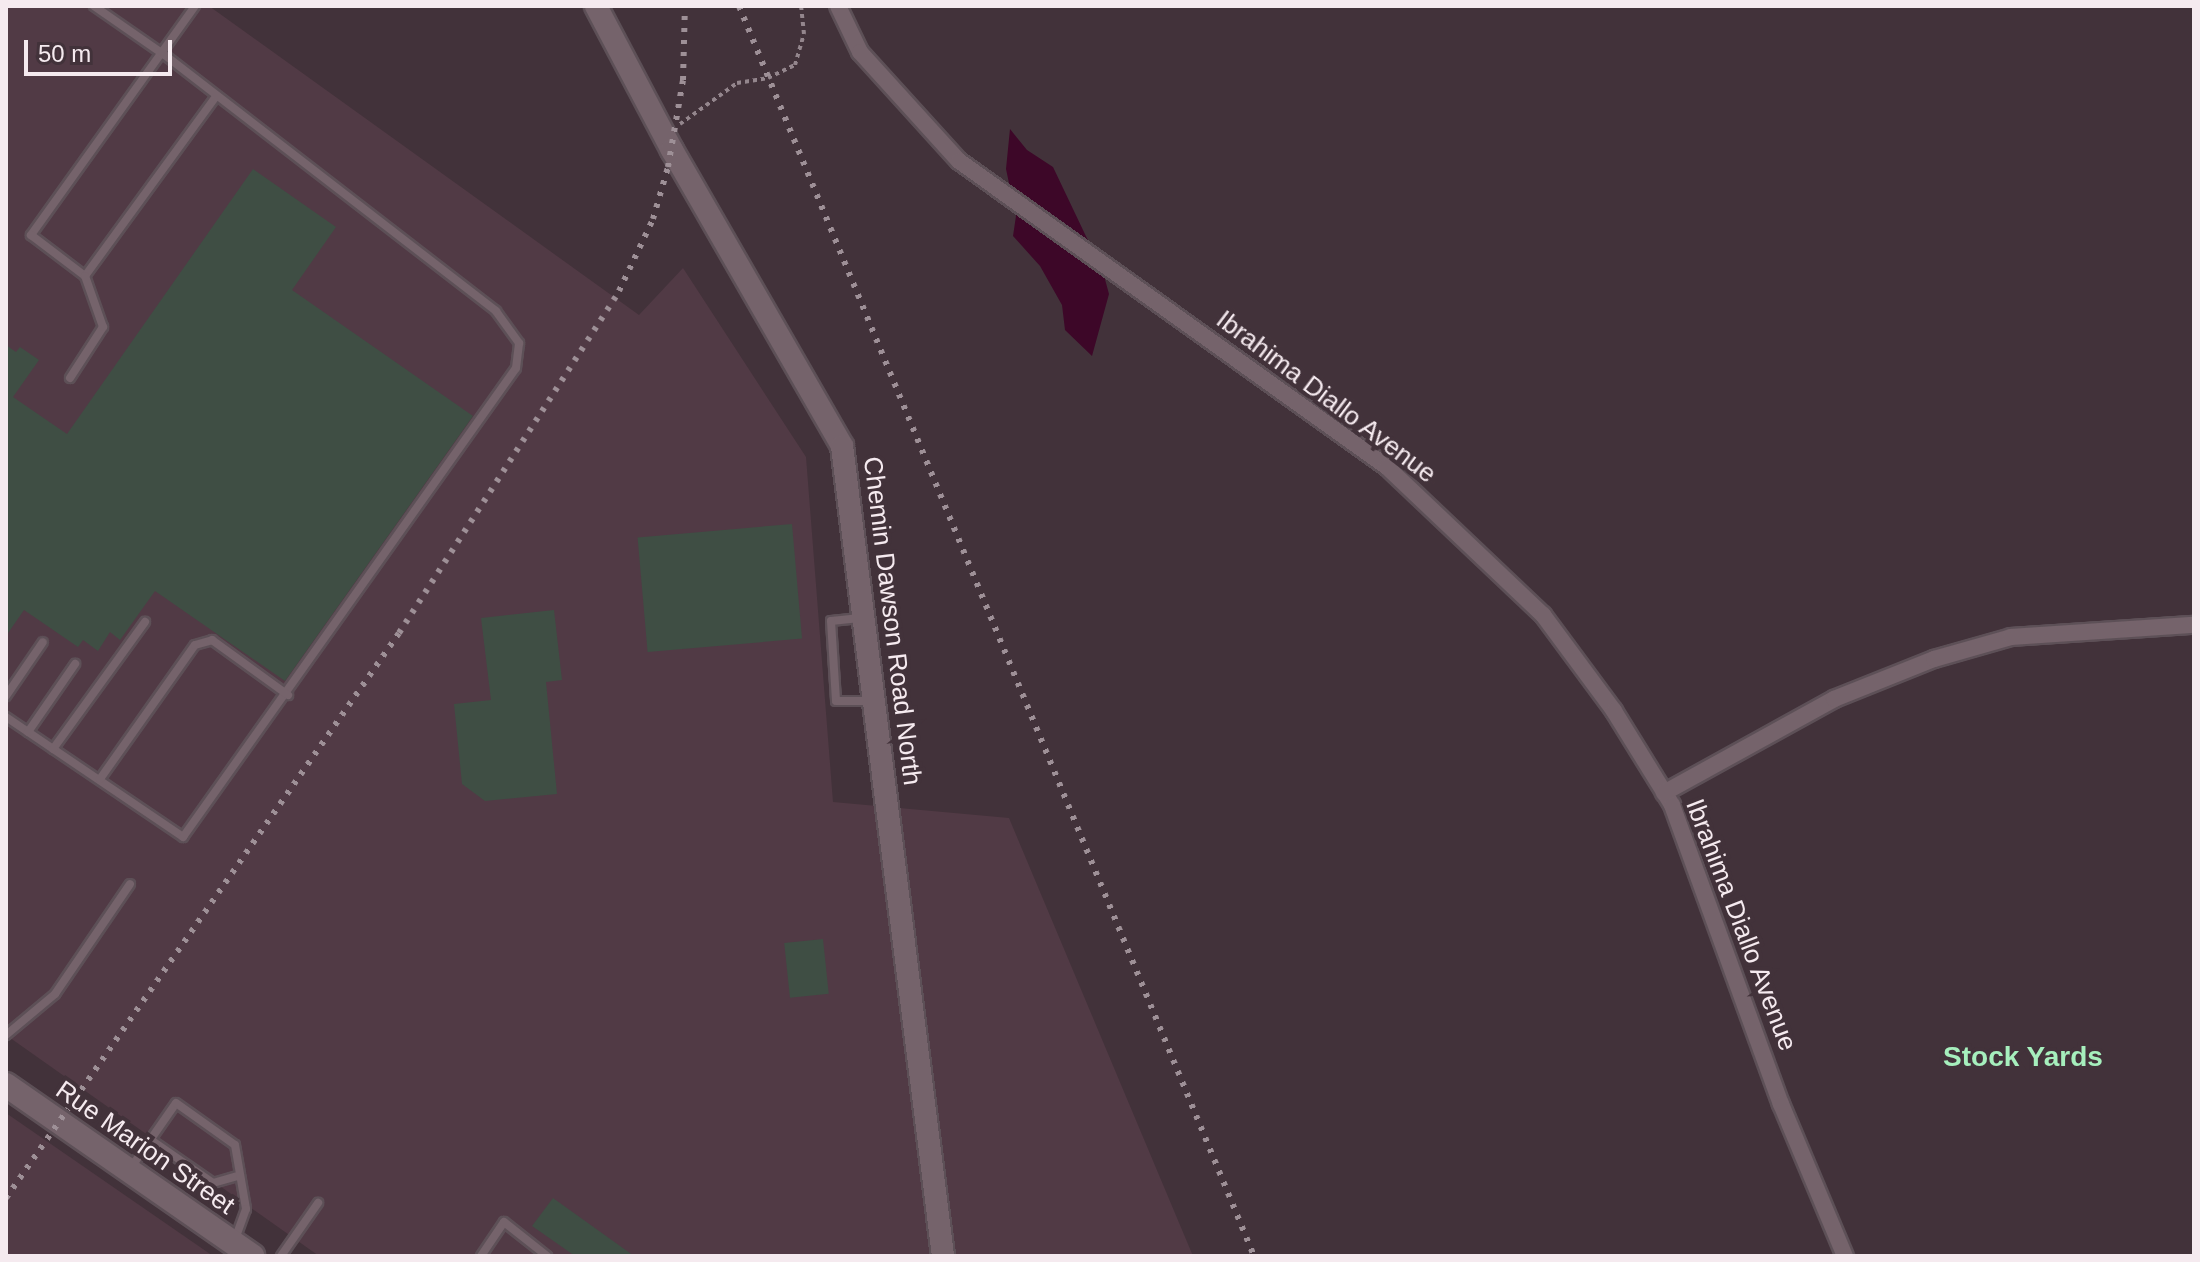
<!DOCTYPE html>
<html>
<head>
<meta charset="utf-8">
<style>
	body { margin:0 }
	#map { position:relative; width:2200px; height:1262px; overflow:hidden; background:#42323a; font-family:Helvetica,sans-serif }
	div>[style] { position:absolute }
	.built>* { inset:0; background:#513a45 }
	.water>* { inset:0; background:#3d0728 }
	.building>* { inset:0; background:#3f4e44; transform-origin:0 0 }
	.path>* { height:4px; margin-top:-2px; transform-origin:0; background:repeating-linear-gradient(90deg,#94868d 0 4px,transparent 0 8px) }
	.roads { filter:drop-shadow(2px 0 #5d5057) drop-shadow(-2px 0 #5d5057) drop-shadow(0 2px #5d5057) drop-shadow(0 -2px #5d5057) }
	.service>* { height:8px; margin:-4px; padding:0 4px; transform-origin:4px; border-radius:4px; background:#75636b }
	.minor>* { height:16px; margin:-8px; padding:0 8px; transform-origin:8px; border-radius:8px; background:#75636b }
	.tertiary>* { height:22px; margin:-11px; padding:0 11px; transform-origin:11px; border-radius:11px; background:#75636b }
	.secondary>* { height:24px; margin:-12px; padding:0 12px; transform-origin:12px; border-radius:12px; background:#75636b }
	.rail>* { height:6px; margin-top:-3px; transform-origin:0; background:repeating-linear-gradient(90deg,#9e9097 0 4px,transparent 0 12px) }
	span { translate:-50% -50%; white-space:nowrap; text-align:center; line-height:1.15; -webkit-text-stroke:8px #42323a; paint-order:stroke }
	.street-label { font-size:26px; color:#f5eaef }
	.neighbourhood-label { font-size:28px; color:#a6efbd; font-weight:700 }
	.frame { position:absolute; inset:0; border:8px solid #f5eaef; pointer-events:none }
	.scale { position:absolute; left:24px; top:40px; width:148px; height:36px; box-sizing:border-box; border:4px solid #f5eaef; border-top:0; padding-left:10px; font-size:24px; line-height:28px; white-space:nowrap; color:#f5eaef; -webkit-text-stroke:6px #42323a; paint-order:stroke }
</style>
</head>
<body>
<div id="map">
	<div class="built">
		<div style="clip-path:polygon(6px 6px,209px 6px,639px 315px,683px 268px,806px 457px,833px 802px,1009px 818px,1193px 1256px,319px 1256px,6px 1035px)"></div>
		<div style="clip-path:polygon(6px 1113px,213px 1256px,6px 1256px)"></div>
	</div>
	<div class="water">
		<div style="clip-path:polygon(1010px 129px,1027px 150px,1053px 167px,1103px 272px,1109px 294px,1092px 356px,1065px 330px,1062px 305px,1040px 266px,1013px 236px,1016px 216px,1006px 169px)"></div>
	</div>
	<div class="building">
		<div style="clip-path:polygon(253px 169px,336px 227px,292px 290px,473px 416px,285px 681px,155px 591px,120px 640px,110px 632px,98px 651px,83px 640px,78px 647px,24px 610px,6px 636px,6px 345px,16px 352px,20px 347px,39px 360px,13px 397px,67px 434px)"></div>
		<div style="left:792px;top:524px;width:115px;height:155px;rotate:85deg"></div>
		<div style="clip-path:polygon(554px 610px,562px 680px,546px 682px,557px 794px,485px 801px,462px 784px,454px 704px,491px 700px,481px 618px)"></div>
		<div style="left:823px;top:939px;width:55px;height:39px;rotate:84deg"></div>
		<div style="clip-path:polygon(553px 1198px,634px 1256px,575px 1256px,532px 1226px)"></div>
	</div>
	<div class="path">
		<div style="left:680px;top:124px;width:70px;rotate:-35.7deg"></div>
		<div style="left:737px;top:83px;width:31px;rotate:-9deg"></div>
		<div style="left:768px;top:78px;width:30px;rotate:-26deg"></div>
		<div style="left:795px;top:65px;width:32px;rotate:-74deg"></div>
		<div style="left:804px;top:34px;width:28px;rotate:-96deg"></div>
	</div>
	<div class="roads">
		<div class="service">
			<div style="left:195px;top:6px;width:282px;rotate:125.6deg"></div>
			<div style="left:31px;top:235px;width:68px;rotate:37.2deg"></div>
			<div style="left:85px;top:276px;width:220px;rotate:-53.9deg"></div>
			<div style="left:70px;top:378px;width:61px;rotate:-57.1deg"></div>
			<div style="left:103px;top:327px;width:54px;rotate:-109.4deg"></div>
			<div style="left:860px;top:618px;width:29px;rotate:174deg"></div>
			<div style="left:831px;top:621px;width:80px;rotate:86.4deg"></div>
			<div style="left:836px;top:701px;width:38px"></div>
			<div style="left:6px;top:696px;width:65px;rotate:-55.6deg"></div>
			<div style="left:6px;top:717px;width:214px;rotate:34.1deg"></div>
			<div style="left:183px;top:837px;width:575px;rotate:-54.62deg"></div>
			<div style="left:516px;top:368px;width:25px;rotate:-83deg"></div>
			<div style="left:519px;top:343px;width:39px;rotate:-126deg"></div>
			<div style="left:496px;top:311px;width:421px;rotate:-142.3deg"></div>
			<div style="left:163px;top:54px;width:84px;rotate:-145.2deg"></div>
			<div style="left:28px;top:732px;width:83px;rotate:-55.3deg"></div>
			<div style="left:53px;top:749px;width:157px;rotate:-54.1deg"></div>
			<div style="left:100px;top:779px;width:164px;rotate:-54.7deg"></div>
			<div style="left:195px;top:645px;width:18px;rotate:-16deg"></div>
			<div style="left:212px;top:640px;width:94px;rotate:35.9deg"></div>
			<div style="left:6px;top:1035px;width:64px;rotate:-39.9deg"></div>
			<div style="left:55px;top:994px;width:133px;rotate:-55.7deg"></div>
			<div style="left:151px;top:1140px;width:75px;rotate:34.7deg"></div>
			<div style="left:213px;top:1183px;width:26px;rotate:-16deg"></div>
			<div style="left:130px;top:1169px;width:80px;rotate:-55.1deg"></div>
			<div style="left:176px;top:1103px;width:72px;rotate:35.4deg"></div>
			<div style="left:235px;top:1145px;width:65px;rotate:80.2deg"></div>
			<div style="left:246px;top:1209px;width:32px;rotate:110deg"></div>
			<div style="left:281px;top:1256px;width:65px;rotate:-55.1deg"></div>
			<div style="left:481px;top:1256px;width:41px;rotate:-55.9deg"></div>
			<div style="left:504px;top:1222px;width:55px;rotate:38.3deg"></div>
		</div>
		<div class="minor">
			<div style="left:838px;top:6px;width:51px;rotate:64.4deg"></div>
			<div style="left:860px;top:52px;width:147px;rotate:47.8deg"></div>
			<div style="left:959px;top:161px;width:526px;rotate:35.56deg"></div>
			<div style="left:1387px;top:467px;width:215px;rotate:43.5deg"></div>
			<div style="left:1543px;top:615px;width:119px;rotate:53.5deg"></div>
			<div style="left:1614px;top:711px;width:110px;rotate:58.3deg"></div>
			<div style="left:1672px;top:805px;width:318px;rotate:70deg"></div>
			<div style="left:1781px;top:1104px;width:165px;rotate:67.2deg"></div>
			<div style="left:1664px;top:793px;width:194px;rotate:-28.9deg"></div>
			<div style="left:1834px;top:699px;width:108px;rotate:-21.8deg"></div>
			<div style="left:1934px;top:659px;width:80px;rotate:-15.9deg"></div>
			<div style="left:2011px;top:637px;width:183px;rotate:-3.8deg"></div>
		</div>
		<div class="tertiary">
			<div style="left:596px;top:6px;width:163px;rotate:62.2deg"></div>
			<div style="left:672px;top:150px;width:341px;rotate:60.1deg"></div>
			<div style="left:842px;top:446px;width:816px;rotate:82.89deg"></div>
		</div>
		<div class="secondary">
			<div style="left:6px;top:1085px;width:300px;rotate:34.8deg"></div>
		</div>
	</div>
	<div class="rail">
		<div style="left:739px;top:6px;width:1352px;rotate:67.61deg"></div>
		<div style="left:6px;top:1198px;width:688px;rotate:-55.18deg"></div>
		<div style="left:399px;top:633px;width:407px;rotate:-57.2deg"></div>
		<div style="left:619px;top:291px;width:80px;rotate:-64.7deg"></div>
		<div style="left:653px;top:219px;width:54px;rotate:-73.9deg"></div>
		<div style="left:668px;top:167px;width:88px;rotate:-80.2deg"></div>
		<div style="left:683px;top:80px;width:74px;rotate:-88.5deg"></div>
	</div>
	<div class="street-label">
		<span style="left:1326px;top:397px;rotate:37deg">Ibrahima Diallo Avenue</span>
		<span style="left:892px;top:621px;rotate:83deg">Chemin Dawson Road North</span>
		<span style="left:1741px;top:925px;rotate:69deg">Ibrahima Diallo Avenue</span>
		<span style="left:145px;top:1148px;rotate:35deg">Rue Marion Street</span>
	</div>
	<div class="neighbourhood-label">
		<span style="left:2023px;top:1057px">Stock Yards</span>
	</div>
	<div class="frame"></div>
	<div class="scale">50 m</div>
</div>
</body>
</html>
